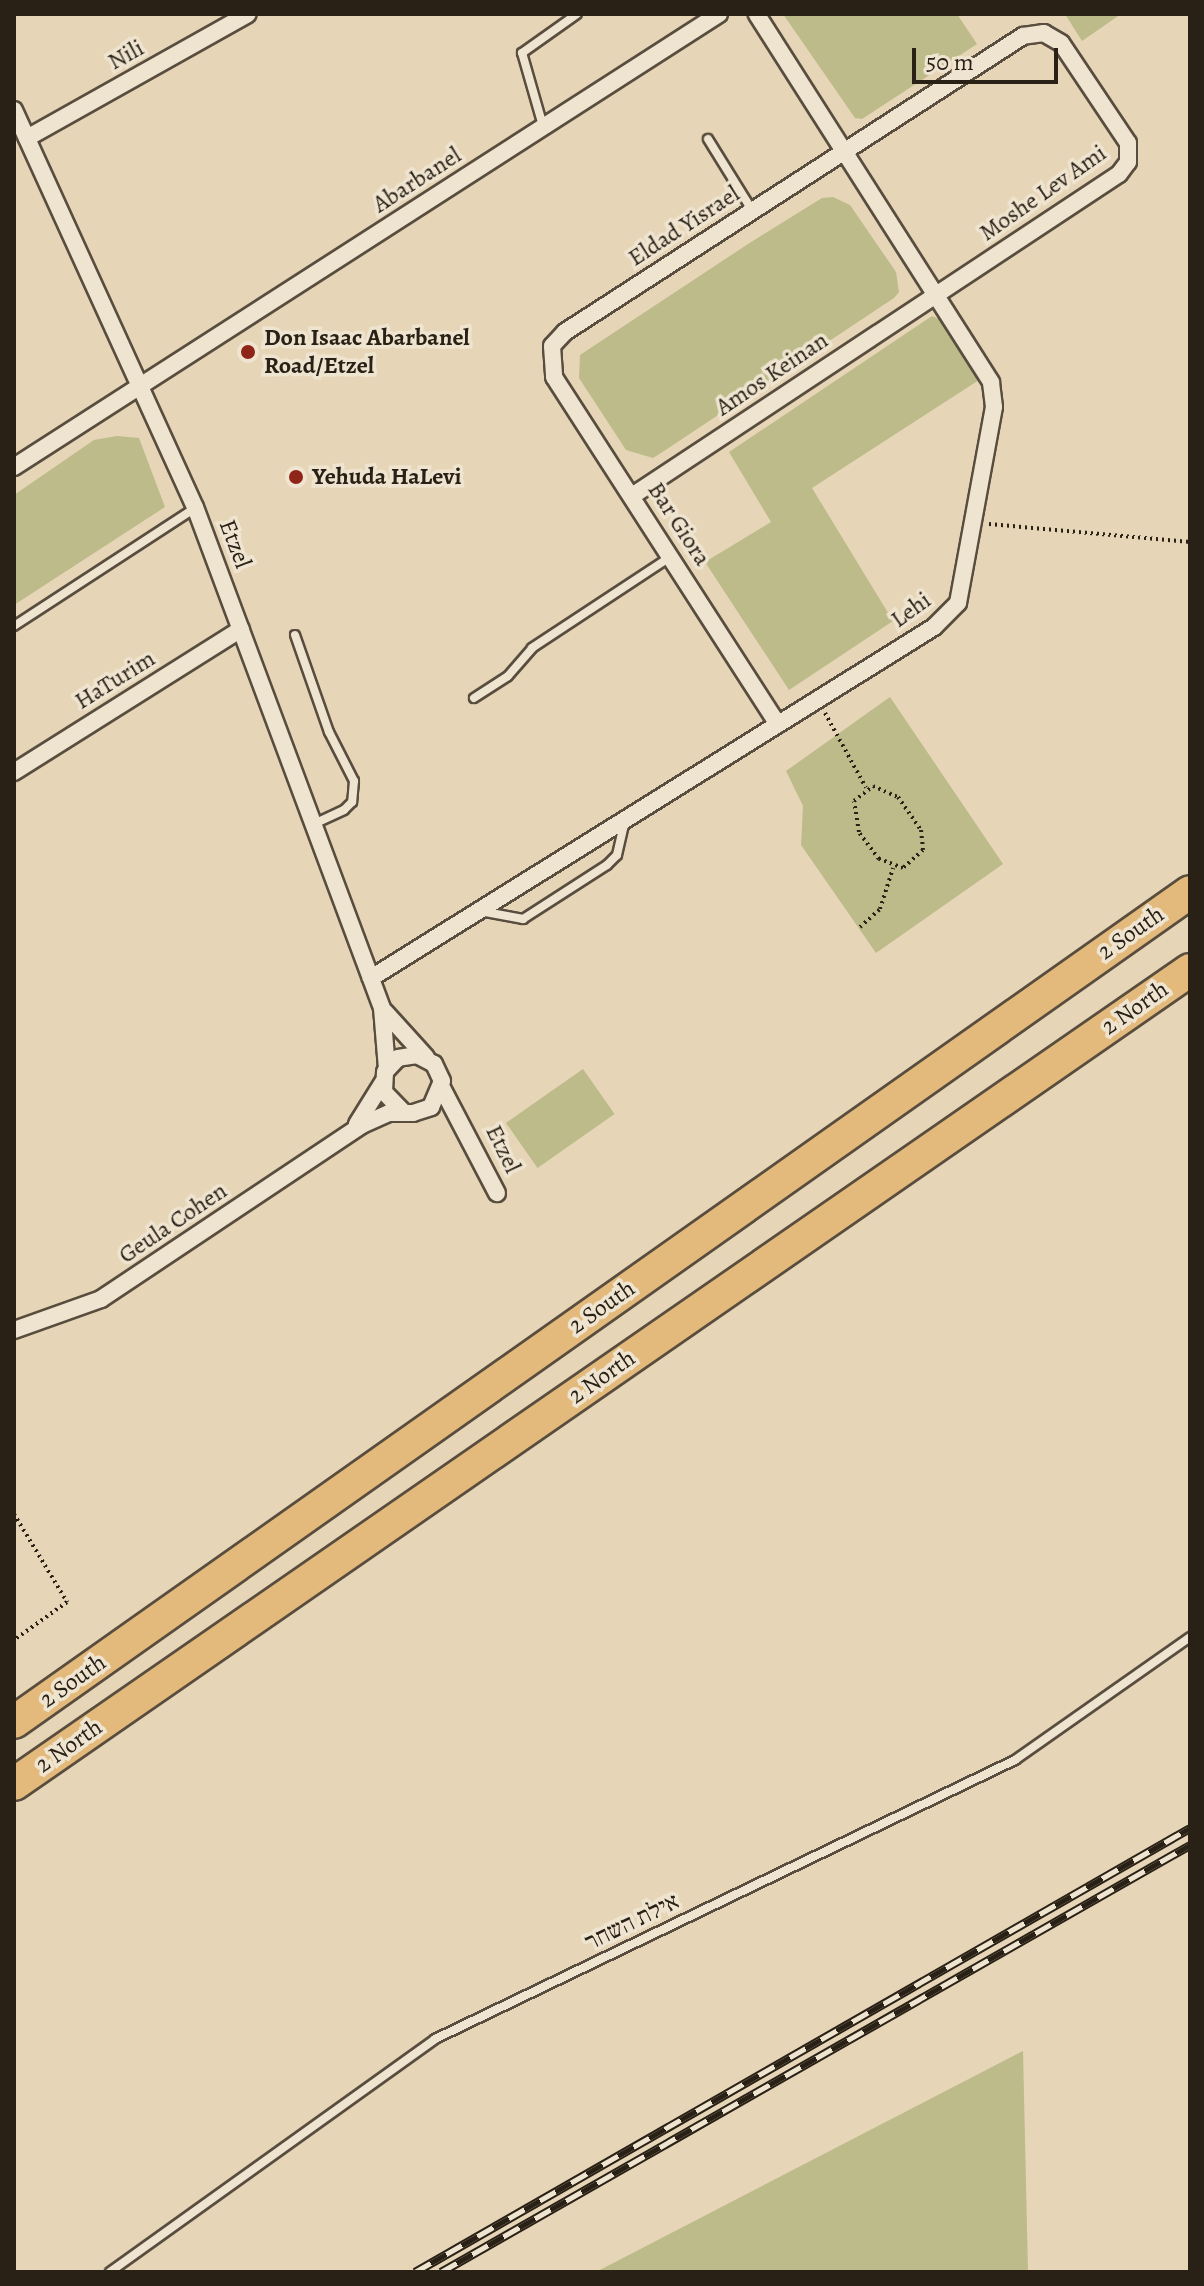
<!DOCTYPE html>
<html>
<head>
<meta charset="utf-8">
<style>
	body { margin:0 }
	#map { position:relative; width:1204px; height:2286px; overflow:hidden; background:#e6d5b6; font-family:Alegreya,"Frank Ruhl Libre",serif }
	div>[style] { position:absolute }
	.green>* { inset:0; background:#bcbb89; transform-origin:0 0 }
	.path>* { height:4px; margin-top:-2px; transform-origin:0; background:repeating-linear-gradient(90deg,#292016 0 2px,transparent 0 6px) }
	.roads { filter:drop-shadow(2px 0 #584d3e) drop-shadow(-2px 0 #584d3e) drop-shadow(0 2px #584d3e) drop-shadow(0 -2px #584d3e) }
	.service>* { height:8px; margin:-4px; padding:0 4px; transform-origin:4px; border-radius:4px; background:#efe4d0 }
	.minor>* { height:16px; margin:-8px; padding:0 8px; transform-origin:8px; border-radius:8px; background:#efe4d0 }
	.motorway>* { height:32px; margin:-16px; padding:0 16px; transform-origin:16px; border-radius:16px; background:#e3ba7b }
	.rail>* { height:9px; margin-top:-4.5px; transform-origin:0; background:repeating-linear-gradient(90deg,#efe4d0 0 18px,#292016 0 36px); box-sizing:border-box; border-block:2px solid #292016 }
	.dots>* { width:22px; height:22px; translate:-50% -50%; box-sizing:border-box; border:4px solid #efe4d0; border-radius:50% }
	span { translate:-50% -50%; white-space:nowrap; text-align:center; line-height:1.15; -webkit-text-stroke:7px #efe4d0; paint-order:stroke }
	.street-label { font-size:24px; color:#292016 }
	.poi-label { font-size:24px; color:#292016; font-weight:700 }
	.left { translate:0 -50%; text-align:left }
	.frame { position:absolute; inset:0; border:16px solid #292016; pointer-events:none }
	.scale { position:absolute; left:912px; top:48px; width:146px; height:36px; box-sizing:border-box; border:4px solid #292016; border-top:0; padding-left:10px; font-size:24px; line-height:28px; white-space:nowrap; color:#292016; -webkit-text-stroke:6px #efe4d0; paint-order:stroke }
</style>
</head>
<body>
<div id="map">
	<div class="green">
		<div style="clip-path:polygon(783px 14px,957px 14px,977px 44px,862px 119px,855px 118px)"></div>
		<div style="clip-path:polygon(1065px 14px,1121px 14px,1082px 41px)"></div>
		<div style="clip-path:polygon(833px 197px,850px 205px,896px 272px,899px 292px,894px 298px,661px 453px,653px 458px,626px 450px,579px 378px,580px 355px,748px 244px,822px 198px)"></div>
		<div style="clip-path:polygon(932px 316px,941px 320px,979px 380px,812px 488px,893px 621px,789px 690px,705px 562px,771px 522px,729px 452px)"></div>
		<div style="clip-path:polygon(117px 436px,139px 438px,165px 507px,14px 605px,14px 495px,94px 440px)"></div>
		<div style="clip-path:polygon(890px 697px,1003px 864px,876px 953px,801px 845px,803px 806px,786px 771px)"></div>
		<div style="left:583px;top:1069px;width:55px;height:94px;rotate:55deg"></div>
		<div style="clip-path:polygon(1023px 2051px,1028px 2272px,596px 2272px)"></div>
	</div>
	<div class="path">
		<div style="left:989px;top:524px;width:202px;rotate:5.1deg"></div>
		<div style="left:825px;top:713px;width:85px;rotate:61.3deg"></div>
		<div style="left:873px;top:786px;width:27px;rotate:24deg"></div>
		<div style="left:898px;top:797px;width:40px;rotate:55.1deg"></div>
		<div style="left:921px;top:830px;width:20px;rotate:84deg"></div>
		<div style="left:923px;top:850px;width:27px;rotate:138deg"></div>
		<div style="left:903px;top:868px;width:26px;rotate:-159deg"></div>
		<div style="left:879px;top:859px;width:34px;rotate:-127deg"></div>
		<div style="left:859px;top:832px;width:31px;rotate:-99deg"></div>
		<div style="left:854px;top:801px;width:24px;rotate:-38deg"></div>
		<div style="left:860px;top:927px;width:27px;rotate:-42deg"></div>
		<div style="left:880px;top:909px;width:43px;rotate:-72.4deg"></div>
		<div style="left:14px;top:1514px;width:103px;rotate:58.9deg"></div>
		<div style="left:67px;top:1602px;width:65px;rotate:144.4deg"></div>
	</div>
	<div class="roads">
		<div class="service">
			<div style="left:543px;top:126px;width:76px;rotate:-106deg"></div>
			<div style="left:522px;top:53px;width:67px;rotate:-35.3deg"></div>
			<div style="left:708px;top:139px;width:84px;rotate:58.2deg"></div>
			<div style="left:14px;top:626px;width:216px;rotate:-33.1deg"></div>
			<div style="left:295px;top:635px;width:103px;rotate:70.7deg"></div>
			<div style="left:329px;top:732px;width:55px;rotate:63deg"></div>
			<div style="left:354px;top:781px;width:21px;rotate:95deg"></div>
			<div style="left:352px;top:802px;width:11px;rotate:135deg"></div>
			<div style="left:344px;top:810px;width:33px;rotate:155deg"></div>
			<div style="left:474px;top:698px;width:40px;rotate:-32.9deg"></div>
			<div style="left:508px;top:676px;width:37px;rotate:-49deg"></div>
			<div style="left:532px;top:648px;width:165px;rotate:-33.4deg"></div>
			<div style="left:480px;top:911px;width:44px;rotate:10.5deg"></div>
			<div style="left:523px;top:919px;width:100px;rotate:-32.7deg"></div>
			<div style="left:607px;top:865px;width:14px;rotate:-45deg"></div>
			<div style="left:617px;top:855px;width:36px;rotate:-77deg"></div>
			<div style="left:110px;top:2272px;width:400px;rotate:-35.6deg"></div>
			<div style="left:435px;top:2039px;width:644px;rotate:-25.69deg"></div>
			<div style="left:1015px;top:1760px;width:214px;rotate:-35.1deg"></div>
		</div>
		<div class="minor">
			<div style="left:14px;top:110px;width:436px;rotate:65.5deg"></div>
			<div style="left:195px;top:507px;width:535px;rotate:69.53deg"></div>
			<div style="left:382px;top:1008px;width:61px;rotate:85.3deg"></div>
			<div style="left:27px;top:138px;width:253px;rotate:-29.3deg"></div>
			<div style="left:14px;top:467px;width:838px;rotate:-32.72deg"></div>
			<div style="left:632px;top:496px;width:584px;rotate:-33.47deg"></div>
			<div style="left:1119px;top:174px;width:15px;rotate:-53deg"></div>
			<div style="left:1128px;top:162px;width:19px;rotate:-90deg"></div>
			<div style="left:1128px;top:143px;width:120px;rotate:-123.8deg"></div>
			<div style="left:1061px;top:43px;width:20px;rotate:-150deg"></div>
			<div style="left:1044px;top:33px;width:21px;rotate:172deg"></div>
			<div style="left:1023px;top:36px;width:545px;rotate:147.13deg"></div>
			<div style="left:565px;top:332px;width:19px;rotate:133deg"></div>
			<div style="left:552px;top:346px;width:31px;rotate:86deg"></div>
			<div style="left:554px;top:377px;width:413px;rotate:57.2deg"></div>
			<div style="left:14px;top:772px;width:268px;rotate:-32.2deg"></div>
			<div style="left:371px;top:978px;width:663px;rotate:-31.94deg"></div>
			<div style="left:934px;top:627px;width:34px;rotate:-45deg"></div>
			<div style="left:958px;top:603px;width:199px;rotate:-79.6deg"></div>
			<div style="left:994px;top:407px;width:25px;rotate:-97deg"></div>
			<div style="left:991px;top:382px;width:436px;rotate:-122.5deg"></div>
			<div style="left:385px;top:1012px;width:61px;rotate:47.7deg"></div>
			<div style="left:441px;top:1086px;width:121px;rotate:62.4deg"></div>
			<div style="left:357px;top:1124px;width:49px;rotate:-58.2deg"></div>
			<div style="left:14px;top:1330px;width:92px;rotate:-19.6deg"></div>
			<div style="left:101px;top:1299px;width:314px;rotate:-33.7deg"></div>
			<div style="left:362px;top:1125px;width:30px;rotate:-24deg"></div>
			<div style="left:389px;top:1113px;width:24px"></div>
			<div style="left:413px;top:1113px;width:19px;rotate:-18deg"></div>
			<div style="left:431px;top:1107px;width:28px;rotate:-67deg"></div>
			<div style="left:442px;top:1081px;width:19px;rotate:-115deg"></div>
			<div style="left:434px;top:1064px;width:19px;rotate:-152deg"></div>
			<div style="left:417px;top:1055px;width:19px;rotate:171deg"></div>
			<div style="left:398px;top:1058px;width:19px;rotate:133deg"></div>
			<div style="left:385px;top:1072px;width:20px;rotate:93deg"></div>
			<div style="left:384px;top:1092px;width:28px;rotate:46deg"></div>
		</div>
		<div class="motorway">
			<div style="left:14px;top:1722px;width:1439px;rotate:-35.21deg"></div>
			<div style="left:14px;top:1784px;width:1430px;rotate:-34.69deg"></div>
		</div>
	</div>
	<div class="rail">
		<div style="left:415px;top:2272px;width:893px;rotate:-29.81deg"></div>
		<div style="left:441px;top:2272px;width:862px;rotate:-29.69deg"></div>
	</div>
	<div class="dots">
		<div style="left:248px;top:352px;background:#8f2418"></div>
		<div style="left:296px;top:477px;background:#8f2418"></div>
	</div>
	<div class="street-label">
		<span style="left:126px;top:55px;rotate:-29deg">Nili</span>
		<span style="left:417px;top:180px;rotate:-33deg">Abarbanel</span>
		<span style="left:1043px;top:193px;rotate:-35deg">Moshe Lev Ami</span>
		<span style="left:684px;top:226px;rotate:-33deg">Eldad Yisrael</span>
		<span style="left:772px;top:374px;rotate:-34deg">Amos Keinan</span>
		<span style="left:679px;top:524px;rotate:57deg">Bar Giora</span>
		<span style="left:235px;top:544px;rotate:69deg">Etzel</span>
		<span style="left:911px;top:610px;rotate:-36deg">Lehi</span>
		<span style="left:115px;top:680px;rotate:-32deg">HaTurim</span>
		<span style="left:1131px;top:933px;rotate:-35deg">2 South</span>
		<span style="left:1135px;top:1008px;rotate:-35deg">2 North</span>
		<span style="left:503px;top:1149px;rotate:64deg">Etzel</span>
		<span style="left:173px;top:1223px;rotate:-34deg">Geula Cohen</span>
		<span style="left:602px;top:1307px;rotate:-35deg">2 South</span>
		<span style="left:602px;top:1377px;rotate:-35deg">2 North</span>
		<span style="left:73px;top:1681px;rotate:-35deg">2 South</span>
		<span style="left:69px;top:1746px;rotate:-35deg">2 North</span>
		<span style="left:632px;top:1922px;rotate:-26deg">אילת השחר</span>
	</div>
	<div class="poi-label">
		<span class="left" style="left:264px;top:352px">Don Isaac Abarbanel<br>Road/Etzel</span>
		<span class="left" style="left:312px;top:477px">Yehuda HaLevi</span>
	</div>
	<div class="frame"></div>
	<div class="scale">50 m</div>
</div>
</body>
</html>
